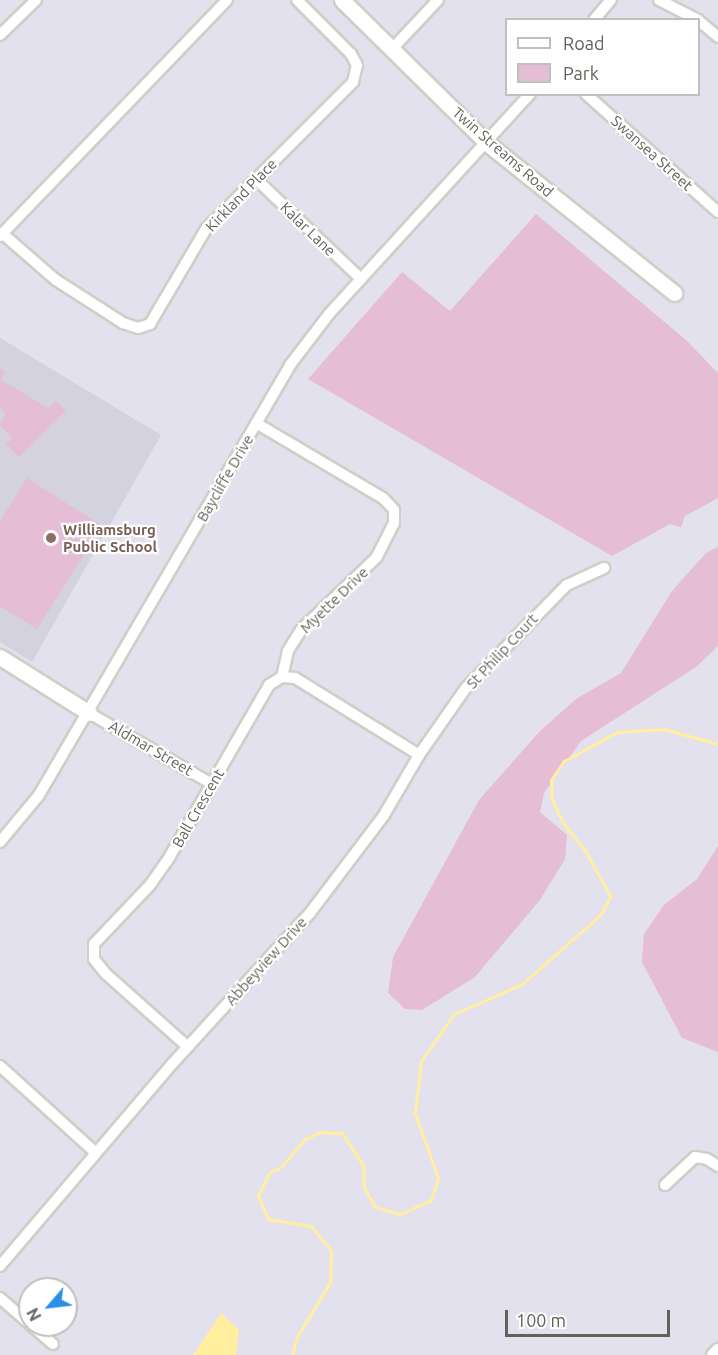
<!DOCTYPE html>
<html>
<head>
<meta charset="utf-8">
<style>
	body { margin:0 }
	#map { position:relative; width:718px; height:1355px; overflow:hidden; background:#e3e1ed; font-family:Ubuntu,sans-serif }
	div>[style] { position:absolute }
	.education>* { inset:0; background:#d4d2df }
	.green>* { inset:0; background:#e5bdd5 }
	.water>* { inset:0; background:#ffef9f }
	.stream>* { height:3px; margin:-1.5px; padding:0 1.5px; transform-origin:1.5px; border-radius:1.5px; background:#ffef9f }
	.roads { filter:drop-shadow(2px 0 #cfcfc8) drop-shadow(-2px 0 #cfcfc8) drop-shadow(0 2px #cfcfc8) drop-shadow(0 -2px #cfcfc8) }
	.street>* { height:10px; margin:-5px; padding:0 5px; transform-origin:5px; border-radius:5px; background:#fff }
	.secondary>* { height:15px; margin:-7.5px; padding:0 7.5px; transform-origin:7.5px; border-radius:7.5px; background:#fff }
	.dots>* { width:16px; height:16px; translate:-50% -50%; box-sizing:border-box; border:3px solid #fff; border-radius:50% }
	span { translate:-50% -50%; white-space:nowrap; text-align:center; line-height:1.15; -webkit-text-stroke:4.5px #fff; paint-order:stroke }
	.street-label { font-size:15px; color:#62625a }
	.education-label { font-size:15px; color:#785e54; font-weight:700 }
	.left { translate:0 -50%; text-align:left }
	.legend { position:absolute; left:505px; top:18px; width:195px; height:78px; box-sizing:border-box; background:#fff; border:2px solid #c0c0bd; margin:0; padding:8px 10px; list-style:none; font-size:18px; color:#62625a }
	.legend li { display:flex; align-items:center; gap:12px; height:30px }
	.legend b { width:30px; border:2px solid #c0c0bd }
	.north { position:absolute; left:18px; top:1277px; width:60px; height:60px; box-sizing:border-box; background:#fff; border:2px solid #c0c0bd; border-radius:50%; rotate:242deg; font-size:16px; font-weight:700; line-height:24px; text-align:center; color:#62625a }
	.north::after { content:''; display:block; margin:auto; width:21px; height:27px; background:#2a8eeb; clip-path:polygon(50% 0,100% 100%,50% 72%,0 100%) }
	.scale { position:absolute; left:505px; top:1310px; width:165px; height:27px; box-sizing:border-box; border:3px solid #62625a; border-top:0; padding-left:8px; font-size:18px; line-height:21px; white-space:nowrap; color:#62625a; -webkit-text-stroke:4px #fff; paint-order:stroke }
</style>
</head>
<body>
<div id="map">
	<div class="education">
		<div style="clip-path:polygon(0 338px,161px 435px,32px 662px,0 642px)"></div>
	</div>
	<div class="green">
		<div style="clip-path:polygon(536px 214px,686px 340px,718px 373px,718px 498px,685px 516px,681px 527px,670px 524px,612px 556px,308px 379px,402px 272px,450px 311px)"></div>
		<div style="clip-path:polygon(0 368px,5px 372px,1px 380px,48px 408px,56px 401px,66px 411px,19px 457px,6px 444px,12px 438px,0 425px,5px 413px,0 408px)"></div>
		<div style="clip-path:polygon(27px 478px,102px 526px,37px 629px,0 606px,0 521px)"></div>
		<div style="clip-path:polygon(718px 547px,718px 646px,696px 667px,581px 741px,544px 793px,540px 812px,567px 835px,565px 859px,540px 900px,475px 977px,422px 1010px,405px 1009px,388px 993px,393px 957px,479px 800px,540px 731px,576px 699px,621px 673px,672px 591px,706px 553px)"></div>
		<div style="clip-path:polygon(718px 846px,718px 1052px,682px 1038px,642px 962px,644px 934px,664px 905px,697px 879px)"></div>
	</div>
	<div class="water">
		<div style="clip-path:polygon(221px 1313px,239px 1330px,236px 1355px,193px 1355px)"></div>
	</div>
	<div class="stream">
		<div style="left:292px;top:1355px;width:19px;rotate:-74deg"></div>
		<div style="left:297px;top:1337px;width:64px;rotate:-59deg"></div>
		<div style="left:330px;top:1282px;width:32px;rotate:-88deg"></div>
		<div style="left:331px;top:1250px;width:31px;rotate:-130deg"></div>
		<div style="left:311px;top:1226px;width:44px;rotate:-170.8deg"></div>
		<div style="left:268px;top:1219px;width:26px;rotate:-113deg"></div>
		<div style="left:258px;top:1195px;width:25px;rotate:-63deg"></div>
		<div style="left:269px;top:1173px;width:15px;rotate:-28deg"></div>
		<div style="left:282px;top:1166px;width:35px;rotate:-50deg"></div>
		<div style="left:305px;top:1139px;width:17px;rotate:-25deg"></div>
		<div style="left:320px;top:1132px;width:22px;rotate:3deg"></div>
		<div style="left:342px;top:1133px;width:38px;rotate:57deg"></div>
		<div style="left:363px;top:1165px;width:23px;rotate:88deg"></div>
		<div style="left:364px;top:1188px;width:22px;rotate:60deg"></div>
		<div style="left:375px;top:1207px;width:26px;rotate:16deg"></div>
		<div style="left:400px;top:1214px;width:34px;rotate:-24deg"></div>
		<div style="left:431px;top:1200px;width:23px;rotate:-72deg"></div>
		<div style="left:438px;top:1178px;width:69px;rotate:-109.5deg"></div>
		<div style="left:415px;top:1113px;width:52px;rotate:-83.4deg"></div>
		<div style="left:421px;top:1061px;width:57px;rotate:-54.9deg"></div>
		<div style="left:454px;top:1014px;width:74px;rotate:-23.8deg"></div>
		<div style="left:522px;top:984px;width:106px;rotate:-41.5deg"></div>
		<div style="left:601px;top:914px;width:20px;rotate:-63deg"></div>
		<div style="left:610px;top:896px;width:50px;rotate:-118.6deg"></div>
		<div style="left:586px;top:852px;width:37px;rotate:-128deg"></div>
		<div style="left:563px;top:823px;width:26px;rotate:-115deg"></div>
		<div style="left:552px;top:799px;width:19px;rotate:-93deg"></div>
		<div style="left:551px;top:780px;width:23px;rotate:-56deg"></div>
		<div style="left:564px;top:761px;width:60px;rotate:-28.7deg"></div>
		<div style="left:617px;top:732px;width:47px;rotate:-3.7deg"></div>
		<div style="left:664px;top:729px;width:56px;rotate:15.5deg"></div>
	</div>
	<div class="roads">
		<div class="street">
			<div style="left:659px;top:0;width:44px;rotate:27.1deg"></div>
			<div style="left:594px;top:20px;width:26px;rotate:-50deg"></div>
			<div style="left:698px;top:20px;width:26px;rotate:40deg"></div>
			<div style="left:0;top:35px;width:50px;rotate:-44.2deg"></div>
			<div style="left:392px;top:49px;width:67px;rotate:-46.8deg"></div>
			<div style="left:586px;top:94px;width:177px;rotate:41.8deg"></div>
			<div style="left:256px;top:179px;width:145px;rotate:43.6deg"></div>
			<div style="left:3px;top:234px;width:70px;rotate:41deg"></div>
			<div style="left:56px;top:280px;width:80px;rotate:32.7deg"></div>
			<div style="left:123px;top:323px;width:16px;rotate:18deg"></div>
			<div style="left:138px;top:328px;width:13px;rotate:-18deg"></div>
			<div style="left:150px;top:324px;width:110px;rotate:-59.5deg"></div>
			<div style="left:206px;top:229px;width:208px;rotate:-45deg"></div>
			<div style="left:353px;top:82px;width:17px;rotate:-77deg"></div>
			<div style="left:357px;top:65px;width:13px;rotate:-119deg"></div>
			<div style="left:351px;top:54px;width:76px;rotate:-135deg"></div>
			<div style="left:0;top:236px;width:327px;rotate:-46.1deg"></div>
			<div style="left:256px;top:423px;width:147px;rotate:30.6deg"></div>
			<div style="left:383px;top:498px;width:16px;rotate:47deg"></div>
			<div style="left:394px;top:510px;width:13px;rotate:90deg"></div>
			<div style="left:394px;top:523px;width:38px;rotate:117deg"></div>
			<div style="left:377px;top:557px;width:105px;rotate:136.2deg"></div>
			<div style="left:301px;top:630px;width:25px;rotate:122deg"></div>
			<div style="left:288px;top:651px;width:27px;rotate:103deg"></div>
			<div style="left:89px;top:713px;width:142px;rotate:30deg"></div>
			<div style="left:0;top:842px;width:61px;rotate:-50.3deg"></div>
			<div style="left:39px;top:795px;width:498px;rotate:-59.7deg"></div>
			<div style="left:290px;top:365px;width:64px;rotate:-52.6deg"></div>
			<div style="left:329px;top:314px;width:298px;rotate:-47.6deg"></div>
			<div style="left:188px;top:1047px;width:110px;rotate:-138.3deg"></div>
			<div style="left:106px;top:974px;width:19px;rotate:-129deg"></div>
			<div style="left:94px;top:959px;width:15px;rotate:-90deg"></div>
			<div style="left:94px;top:944px;width:81px;rotate:-46.5deg"></div>
			<div style="left:150px;top:885px;width:35px;rotate:-55deg"></div>
			<div style="left:170px;top:856px;width:198px;rotate:-59.9deg"></div>
			<div style="left:269px;top:685px;width:15px;rotate:-32deg"></div>
			<div style="left:282px;top:677px;width:13px;rotate:4deg"></div>
			<div style="left:295px;top:678px;width:146px;rotate:31.8deg"></div>
			<div style="left:0;top:1066px;width:128px;rotate:42.2deg"></div>
			<div style="left:665px;top:1185px;width:41px;rotate:-43deg"></div>
			<div style="left:695px;top:1157px;width:12px;rotate:9deg"></div>
			<div style="left:707px;top:1159px;width:13px;rotate:32deg"></div>
			<div style="left:0;top:1266px;width:267px;rotate:-49.6deg"></div>
			<div style="left:173px;top:1063px;width:203px;rotate:-47.6deg"></div>
			<div style="left:310px;top:913px;width:123px;rotate:-52.9deg"></div>
			<div style="left:384px;top:815px;width:69px;rotate:-59.7deg"></div>
			<div style="left:419px;top:755px;width:82px;rotate:-55deg"></div>
			<div style="left:466px;top:688px;width:144px;rotate:-45.6deg"></div>
			<div style="left:567px;top:585px;width:41px;rotate:-24.7deg"></div>
			<div style="left:0;top:1298px;width:40px;rotate:41deg"></div>
			<div style="left:31px;top:1325px;width:29px;rotate:41deg"></div>
		</div>
		<div class="secondary">
			<div style="left:342px;top:0;width:204px;rotate:44.6deg"></div>
			<div style="left:487px;top:143px;width:240px;rotate:38.7deg"></div>
			<div style="left:0;top:657px;width:105px;rotate:32.2deg"></div>
			<div style="left:714px;top:1355px;width:6px;rotate:-45deg"></div>
		</div>
	</div>
	<div class="dots">
		<div style="left:51px;top:538px;background:#8d6e63"></div>
	</div>
	<div class="street-label">
		<span style="left:503px;top:152px;rotate:41deg">Twin Streams Road</span>
		<span style="left:652px;top:153px;rotate:42deg">Swansea Street</span>
		<span style="left:241px;top:195px;rotate:-46deg">Kirkland Place</span>
		<span style="left:308px;top:229px;rotate:44deg">Kalar Lane</span>
		<span style="left:225px;top:478px;rotate:-60deg">Baycliffe Drive</span>
		<span style="left:334px;top:600px;rotate:-44deg">Myette Drive</span>
		<span style="left:502px;top:651px;rotate:-47deg">St Philip Court</span>
		<span style="left:151px;top:748px;rotate:30deg">Aldmar Street</span>
		<span style="left:198px;top:808px;rotate:-60deg">Ball Crescent</span>
		<span style="left:266px;top:961px;rotate:-48deg">Abbeyview Drive</span>
	</div>
	<div class="education-label">
		<span class="left" style="left:63px;top:538px">Williamsburg<br>Public School</span>
	</div>
	<ul class="legend">
	<li><b style="height:8px;background:#fff"></b>Road</li>
	<li><b style="height:16px;background:#e5bdd5"></b>Park</li>
	</ul>
	<div class="north">N</div>
	<div class="scale">100 m</div>
</div>
</body>
</html>
